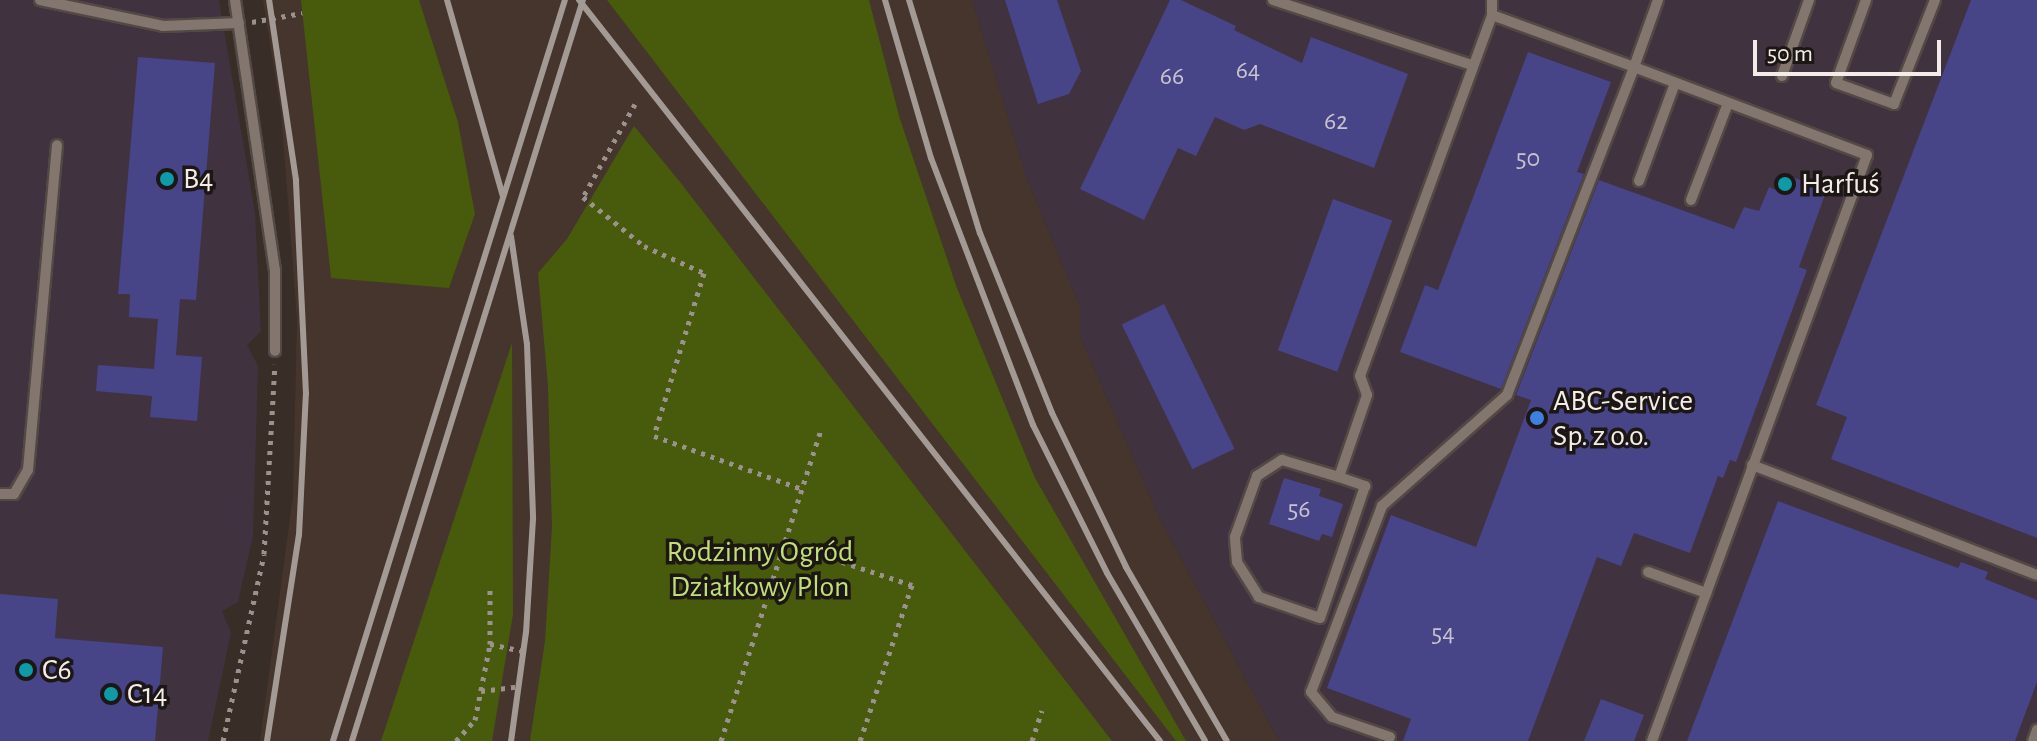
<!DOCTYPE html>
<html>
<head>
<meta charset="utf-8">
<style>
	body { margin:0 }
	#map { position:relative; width:2037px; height:741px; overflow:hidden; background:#392d27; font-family:"Alegreya Sans",sans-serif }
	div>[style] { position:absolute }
	.built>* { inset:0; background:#46352c }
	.industrial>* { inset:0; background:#41323f }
	.green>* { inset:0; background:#485b0d }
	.building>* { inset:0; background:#474487; transform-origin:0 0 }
	.path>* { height:5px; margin-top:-2.5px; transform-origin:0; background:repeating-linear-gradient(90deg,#9c928d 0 4px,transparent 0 10px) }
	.roads { filter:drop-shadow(2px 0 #534944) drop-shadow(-2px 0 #534944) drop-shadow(0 2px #534944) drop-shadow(0 -2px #534944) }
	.service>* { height:10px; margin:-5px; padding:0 5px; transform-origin:5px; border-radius:5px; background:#83766f }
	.rail>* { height:6px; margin:-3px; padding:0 3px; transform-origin:3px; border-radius:3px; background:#a49a95 }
	.dots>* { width:22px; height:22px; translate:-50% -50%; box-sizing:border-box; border:4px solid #1c1714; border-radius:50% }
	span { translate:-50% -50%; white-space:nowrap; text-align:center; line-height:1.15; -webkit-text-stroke:7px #1c1714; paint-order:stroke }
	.number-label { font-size:26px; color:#c9c2d0 }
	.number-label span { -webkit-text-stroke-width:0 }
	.poi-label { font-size:30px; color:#f4ece8 }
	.left { translate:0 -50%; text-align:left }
	.park-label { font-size:30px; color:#c0df75 }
	.scale { position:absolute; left:1753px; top:40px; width:188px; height:36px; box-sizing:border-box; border:4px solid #f4ece8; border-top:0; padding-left:10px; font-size:24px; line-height:28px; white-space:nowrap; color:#f4ece8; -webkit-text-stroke:6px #1c1714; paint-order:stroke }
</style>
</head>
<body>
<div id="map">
	<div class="built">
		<div style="clip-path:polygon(evenodd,263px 0,649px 0,1035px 478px,957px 288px,900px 119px,869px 0,972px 0,1026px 176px,1080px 307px,1080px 336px,1160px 519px,1279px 741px,1112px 741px,1077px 698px,551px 741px,260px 741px,293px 496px,297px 319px,281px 112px,263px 0,425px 18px,458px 122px,475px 214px,449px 288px,425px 18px)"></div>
	</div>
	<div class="industrial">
		<div style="clip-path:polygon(0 0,219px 0,255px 213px,261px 331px,247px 345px,258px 366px,253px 536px,238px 602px,222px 611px,231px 633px,208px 741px,0 741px)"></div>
		<div style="clip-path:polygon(972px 0,2037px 0,2037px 741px,1279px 741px,1160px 519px,1080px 336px,1080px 307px,1026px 176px)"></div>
	</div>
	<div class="green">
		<div style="clip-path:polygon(301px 0,419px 0,458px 122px,475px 214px,449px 288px,331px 278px)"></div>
		<div style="clip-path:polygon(607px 0,869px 0,900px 119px,957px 288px,1035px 478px,1186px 741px,1176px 741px)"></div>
		<div style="clip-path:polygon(634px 126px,680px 182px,1112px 741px,530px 741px,545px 641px,552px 527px,548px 386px,538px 273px,567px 239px)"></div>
		<div style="clip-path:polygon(512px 343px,513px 614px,492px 741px,381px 741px)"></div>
	</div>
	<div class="building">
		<div style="clip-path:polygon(1005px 0,1057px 0,1081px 71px,1069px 94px,1038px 104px)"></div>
		<div style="clip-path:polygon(1170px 0,1181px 0,1236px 26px,1234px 30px,1302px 63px,1311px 37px,1408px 74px,1374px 168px,1260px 124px,1244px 130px,1215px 117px,1196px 156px,1178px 148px,1144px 220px,1080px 189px)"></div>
		<div style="clip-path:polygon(1971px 0,2037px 0,2037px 538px,1831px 459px,1847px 417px,1816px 405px)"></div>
		<div style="clip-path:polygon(1528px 52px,1611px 82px,1577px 172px,1584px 174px,1501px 389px,1400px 352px,1425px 285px,1438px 290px)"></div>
		<div style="clip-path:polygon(138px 57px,215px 63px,196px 300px,180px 299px,176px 355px,202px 357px,197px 421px,150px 417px,152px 396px,96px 391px,98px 365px,154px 369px,158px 319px,129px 317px,130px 294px,118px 294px)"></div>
		<div style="clip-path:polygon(1789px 176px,1827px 189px,1799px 267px,1807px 270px,1736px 462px,1730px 460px,1723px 478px,1718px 476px,1690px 553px,1634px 533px,1621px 566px,1597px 557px,1528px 741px,1403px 741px,1411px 719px,1327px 688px,1391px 515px,1476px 547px,1531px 400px,1516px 395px,1599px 180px,1734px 229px,1744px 207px,1759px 211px,1769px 187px,1783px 193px)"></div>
		<div style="left:1333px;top:199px;width:63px;height:161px;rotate:20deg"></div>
		<div style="left:1164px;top:304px;width:161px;height:47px;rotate:64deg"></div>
		<div style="clip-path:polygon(1284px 478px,1321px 489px,1319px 496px,1343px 504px,1332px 537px,1322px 534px,1319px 541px,1269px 524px)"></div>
		<div style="clip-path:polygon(1778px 501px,1958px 568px,1961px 562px,1988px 572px,1985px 579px,2037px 600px,2037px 682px,2015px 741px,1687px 741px)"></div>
		<div style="clip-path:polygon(0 594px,58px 599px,55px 638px,163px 647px,155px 741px,0 741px)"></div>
		<div style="clip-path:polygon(1601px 699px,1644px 715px,1634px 741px,1584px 741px)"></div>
	</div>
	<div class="path">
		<div style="left:252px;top:22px;width:51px;rotate:-10.2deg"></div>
		<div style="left:635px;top:104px;width:107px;rotate:119.2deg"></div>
		<div style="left:583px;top:197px;width:78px;rotate:38.8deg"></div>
		<div style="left:644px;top:246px;width:66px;rotate:24.2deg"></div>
		<div style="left:704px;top:273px;width:170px;rotate:107.1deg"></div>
		<div style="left:654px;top:436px;width:157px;rotate:19.7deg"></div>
		<div style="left:785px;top:543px;width:134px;rotate:18.3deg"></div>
		<div style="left:912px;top:585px;width:164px;rotate:108.4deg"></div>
		<div style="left:490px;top:644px;width:35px;rotate:12deg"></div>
		<div style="left:481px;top:691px;width:38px;rotate:-7deg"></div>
		<div style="left:223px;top:741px;width:191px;rotate:-77.6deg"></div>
		<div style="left:264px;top:554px;width:190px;rotate:-86.7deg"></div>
		<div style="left:456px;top:741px;width:28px;rotate:-48deg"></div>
		<div style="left:475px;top:720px;width:77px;rotate:-78.8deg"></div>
		<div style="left:490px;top:644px;width:55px;rotate:-90deg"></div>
		<div style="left:721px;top:741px;width:327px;rotate:-72.2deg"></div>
		<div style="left:1032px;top:741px;width:32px;rotate:-72deg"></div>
	</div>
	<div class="roads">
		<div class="service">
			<div style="left:40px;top:0;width:126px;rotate:11.9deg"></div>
			<div style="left:163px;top:26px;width:76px;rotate:-2.3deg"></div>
			<div style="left:235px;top:0;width:273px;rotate:81.6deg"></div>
			<div style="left:275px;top:270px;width:81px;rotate:90deg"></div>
			<div style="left:1273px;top:0;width:209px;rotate:18.1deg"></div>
			<div style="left:1866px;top:0;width:88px;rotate:109.9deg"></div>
			<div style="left:1836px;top:83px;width:62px;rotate:19.9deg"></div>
			<div style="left:1894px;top:104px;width:112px;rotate:-68.5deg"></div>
			<div style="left:1492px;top:15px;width:151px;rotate:20.1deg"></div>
			<div style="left:1634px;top:67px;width:71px;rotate:-70.3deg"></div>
			<div style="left:1782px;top:76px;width:81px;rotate:-70.4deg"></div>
			<div style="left:1639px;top:181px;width:104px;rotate:-69.8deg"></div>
			<div style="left:1691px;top:200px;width:104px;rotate:-69.1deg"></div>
			<div style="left:1752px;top:465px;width:305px;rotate:21.1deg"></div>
			<div style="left:1339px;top:477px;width:28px;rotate:19deg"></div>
			<div style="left:1365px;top:486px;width:139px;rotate:108.8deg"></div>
			<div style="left:1320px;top:618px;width:65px;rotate:-161deg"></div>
			<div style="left:1259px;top:597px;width:41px;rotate:-122.2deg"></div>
			<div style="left:1237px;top:562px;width:25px;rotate:-95deg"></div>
			<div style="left:1235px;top:537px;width:65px;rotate:-70.2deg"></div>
			<div style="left:1257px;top:476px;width:30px;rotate:-33deg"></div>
			<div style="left:1282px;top:460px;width:59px;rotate:16.6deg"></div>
			<div style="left:1339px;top:477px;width:87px;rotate:-71.1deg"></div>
			<div style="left:1367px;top:395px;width:20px;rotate:-110deg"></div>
			<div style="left:1360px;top:376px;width:384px;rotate:-69.9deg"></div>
			<div style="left:1492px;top:15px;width:15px;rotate:-90deg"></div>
			<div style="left:0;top:494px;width:14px"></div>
			<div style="left:14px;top:494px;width:28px;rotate:-60deg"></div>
			<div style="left:28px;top:470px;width:326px;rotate:-84.9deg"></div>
			<div style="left:1648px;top:572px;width:62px;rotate:19.9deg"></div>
			<div style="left:1390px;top:737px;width:61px;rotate:-161deg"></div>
			<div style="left:1332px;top:717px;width:33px;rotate:-130deg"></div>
			<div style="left:1311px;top:692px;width:199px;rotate:-69.1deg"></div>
			<div style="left:1382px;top:506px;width:167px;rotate:-41.6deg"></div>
			<div style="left:1507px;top:395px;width:352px;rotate:-68.8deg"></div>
			<div style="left:1634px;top:67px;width:249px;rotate:20.7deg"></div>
			<div style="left:1867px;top:155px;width:624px;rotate:110.15deg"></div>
			<div style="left:2033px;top:741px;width:12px;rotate:-70deg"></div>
		</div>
	</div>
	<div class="rail">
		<div style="left:447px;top:0;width:204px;rotate:74.1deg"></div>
		<div style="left:579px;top:0;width:942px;rotate:51.9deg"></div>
		<div style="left:885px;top:0;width:165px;rotate:73.8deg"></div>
		<div style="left:931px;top:158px;width:286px;rotate:69.1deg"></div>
		<div style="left:1033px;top:425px;width:165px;rotate:63.4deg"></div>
		<div style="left:1107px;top:573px;width:194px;rotate:59.7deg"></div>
		<div style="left:909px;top:0;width:244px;rotate:73.1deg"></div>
		<div style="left:980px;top:233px;width:194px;rotate:68.2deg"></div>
		<div style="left:1052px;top:413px;width:171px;rotate:64.3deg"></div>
		<div style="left:1126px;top:567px;width:201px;rotate:59.9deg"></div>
		<div style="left:511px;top:236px;width:109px;rotate:81.6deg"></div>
		<div style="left:527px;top:344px;width:175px;rotate:88deg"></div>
		<div style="left:533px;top:519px;width:113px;rotate:93.5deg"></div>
		<div style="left:526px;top:632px;width:110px;rotate:97.8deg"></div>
		<div style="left:267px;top:741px;width:208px;rotate:-81.2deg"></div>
		<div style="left:299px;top:535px;width:141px;rotate:-87.2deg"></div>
		<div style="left:306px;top:394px;width:214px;rotate:-92.7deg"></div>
		<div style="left:296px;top:180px;width:182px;rotate:-98.5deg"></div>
		<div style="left:333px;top:741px;width:776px;rotate:-72.62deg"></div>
		<div style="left:352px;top:741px;width:776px;rotate:-72.69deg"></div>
	</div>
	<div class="dots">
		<div style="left:167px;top:179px;background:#0f9aa8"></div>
		<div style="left:1785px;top:184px;background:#0f9aa8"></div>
		<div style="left:1537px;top:418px;background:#3f7fe0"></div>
		<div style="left:26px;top:670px;background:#0f9aa8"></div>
		<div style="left:111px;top:694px;background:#0f9aa8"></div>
	</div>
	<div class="number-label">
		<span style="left:1248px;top:71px">64</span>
		<span style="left:1172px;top:77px">66</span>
		<span style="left:1336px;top:122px">62</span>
		<span style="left:1528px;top:159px">50</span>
		<span style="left:1299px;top:510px">56</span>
		<span style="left:1443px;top:634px">54</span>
	</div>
	<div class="poi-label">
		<span class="left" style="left:183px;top:179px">B4</span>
		<span class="left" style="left:1801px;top:184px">Harfuś</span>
		<span class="left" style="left:1553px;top:418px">ABC-Service<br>Sp. z o.o.</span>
		<span class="left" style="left:42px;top:670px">C6</span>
		<span class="left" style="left:127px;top:694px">C14</span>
	</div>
	<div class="park-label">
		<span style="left:760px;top:569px">Rodzinny Ogród<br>Działkowy Plon</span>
	</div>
	<div class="scale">50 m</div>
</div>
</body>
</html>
